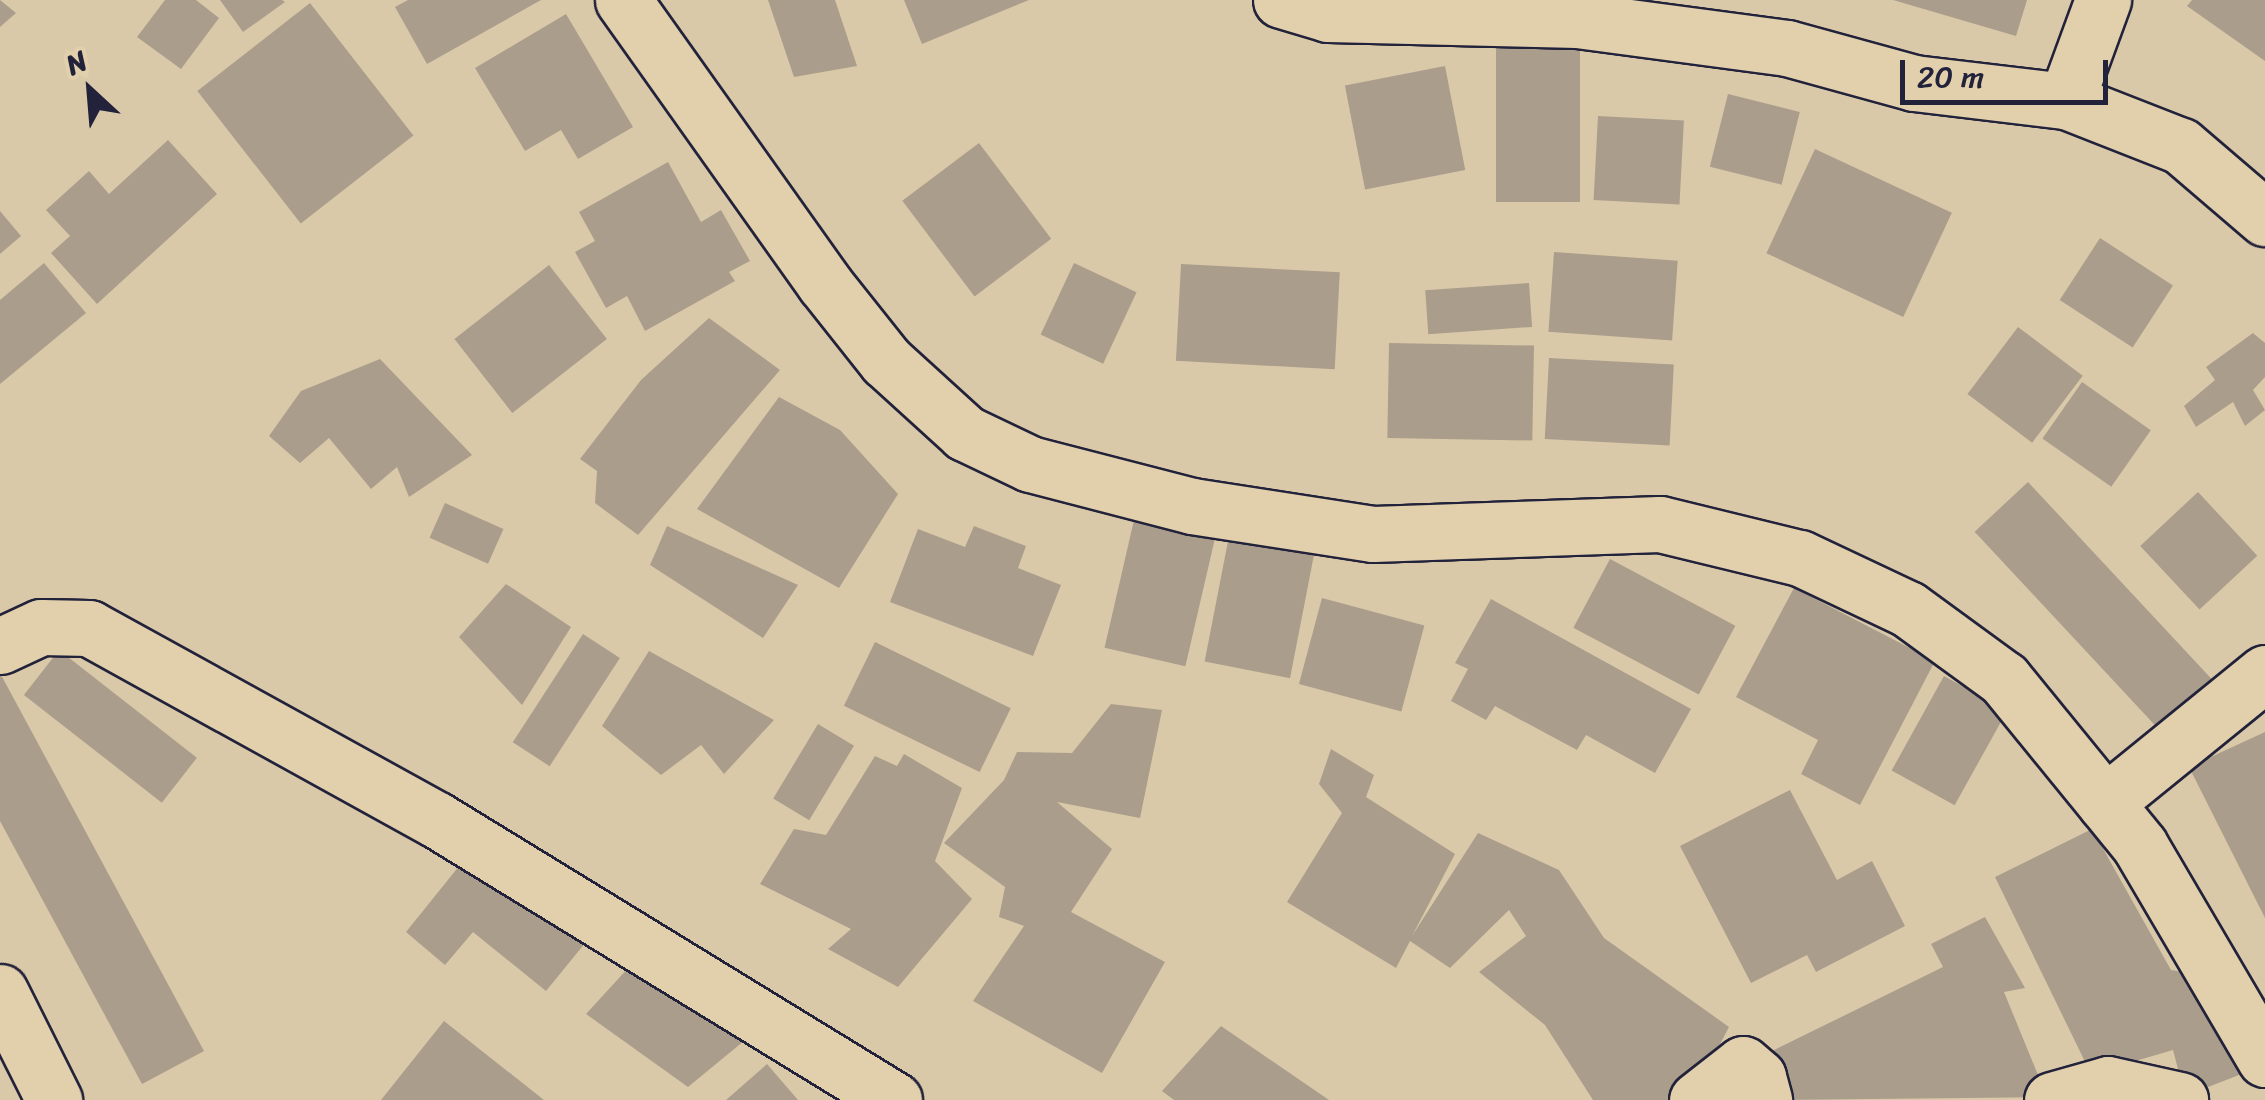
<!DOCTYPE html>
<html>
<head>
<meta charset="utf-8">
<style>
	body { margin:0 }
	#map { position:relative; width:2265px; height:1100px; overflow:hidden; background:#dac9a8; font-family:Sriracha,sans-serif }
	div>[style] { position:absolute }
	.building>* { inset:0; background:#aa9d8c; transform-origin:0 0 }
	.roads { filter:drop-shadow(2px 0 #22223b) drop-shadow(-2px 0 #22223b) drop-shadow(0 2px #22223b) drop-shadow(0 -2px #22223b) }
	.minor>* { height:55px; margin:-27.5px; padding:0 27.5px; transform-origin:27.5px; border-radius:27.5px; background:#e2d0ad }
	span { translate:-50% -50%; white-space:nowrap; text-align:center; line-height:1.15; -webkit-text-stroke:10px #e2d0ad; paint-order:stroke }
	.north { position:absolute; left:40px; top:40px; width:100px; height:100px; -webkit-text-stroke:8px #e2d0ad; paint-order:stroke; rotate:334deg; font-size:28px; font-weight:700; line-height:40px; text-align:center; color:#22223b }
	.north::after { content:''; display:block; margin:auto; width:35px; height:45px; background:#22223b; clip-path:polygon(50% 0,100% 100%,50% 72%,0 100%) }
	.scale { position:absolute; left:1900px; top:60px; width:208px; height:45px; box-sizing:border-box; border:5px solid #22223b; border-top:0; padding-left:12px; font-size:30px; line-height:35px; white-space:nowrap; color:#22223b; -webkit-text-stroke:8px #e2d0ad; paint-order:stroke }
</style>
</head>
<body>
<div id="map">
	<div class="building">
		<div style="clip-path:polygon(0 0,16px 13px,0 27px)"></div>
		<div style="clip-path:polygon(165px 0,196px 0,219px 18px,181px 69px,137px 37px)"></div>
		<div style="clip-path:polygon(220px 0,282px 0,285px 2px,243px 32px)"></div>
		<div style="clip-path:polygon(408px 0,541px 0,427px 64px,395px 7px)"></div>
		<div style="clip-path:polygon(768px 0,835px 0,857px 66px,794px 77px)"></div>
		<div style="clip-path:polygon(904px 0,1029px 0,922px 44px)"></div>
		<div style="clip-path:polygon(1893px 0,2027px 0,2016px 36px)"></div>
		<div style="clip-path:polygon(2192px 0,2265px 0,2265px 61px,2187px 6px)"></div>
		<div style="left:310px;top:3px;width:168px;height:143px;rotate:52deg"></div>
		<div style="clip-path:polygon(566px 14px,633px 127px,578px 159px,561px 130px,525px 151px,475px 68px)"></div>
		<div style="left:1580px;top:45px;width:157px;height:84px;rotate:90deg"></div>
		<div style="left:1445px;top:66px;width:106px;height:102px;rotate:79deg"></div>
		<div style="left:1728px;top:94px;width:74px;height:75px;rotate:14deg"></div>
		<div style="left:1598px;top:116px;width:86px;height:84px;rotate:3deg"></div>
		<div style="clip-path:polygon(168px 140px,217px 194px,97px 304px,51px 253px,70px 236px,46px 210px,89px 171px,109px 194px)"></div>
		<div style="left:979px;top:143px;width:120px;height:96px;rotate:53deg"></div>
		<div style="left:1815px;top:149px;width:151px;height:115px;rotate:25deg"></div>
		<div style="clip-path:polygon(668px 162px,701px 222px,721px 210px,750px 261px,729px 272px,735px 281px,645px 331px,627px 296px,606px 308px,575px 252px,595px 241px,579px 212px)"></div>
		<div style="clip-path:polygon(0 211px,21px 236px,0 254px)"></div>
		<div style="left:2100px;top:238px;width:87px;height:74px;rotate:33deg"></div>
		<div style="left:1554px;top:252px;width:124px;height:80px;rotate:4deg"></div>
		<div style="clip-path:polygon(44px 263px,86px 313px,0 384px,0 300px)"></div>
		<div style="left:1074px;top:263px;width:69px;height:79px;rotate:25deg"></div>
		<div style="left:1181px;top:264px;width:159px;height:97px;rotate:3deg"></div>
		<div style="left:549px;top:265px;width:94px;height:120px;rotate:52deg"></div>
		<div style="left:1529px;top:283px;width:44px;height:104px;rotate:86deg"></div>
		<div style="clip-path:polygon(709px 318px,780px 370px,638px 535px,595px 503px,597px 471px,580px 459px,641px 380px)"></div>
		<div style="left:2018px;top:327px;width:81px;height:84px;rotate:37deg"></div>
		<div style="clip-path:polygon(2253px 333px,2265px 343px,2265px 377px,2253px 390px,2265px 410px,2245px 426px,2233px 402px,2196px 427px,2184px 406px,2215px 380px,2206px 367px)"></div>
		<div style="left:1389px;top:343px;width:145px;height:95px;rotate:1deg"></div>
		<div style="left:1549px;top:358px;width:125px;height:81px;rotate:3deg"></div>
		<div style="clip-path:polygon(380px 359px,472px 455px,409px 497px,397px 467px,371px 489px,329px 438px,300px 463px,269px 436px,301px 391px)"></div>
		<div style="left:2082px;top:382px;width:84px;height:69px;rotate:35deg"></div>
		<div style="clip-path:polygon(779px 397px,840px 430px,898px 494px,839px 588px,697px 509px)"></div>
		<div style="left:2028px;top:482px;width:287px;height:73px;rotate:47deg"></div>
		<div style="left:2198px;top:492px;width:87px;height:79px;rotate:47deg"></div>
		<div style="left:445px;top:503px;width:64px;height:38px;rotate:24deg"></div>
		<div style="left:1134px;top:520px;width:83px;height:131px;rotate:13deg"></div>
		<div style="clip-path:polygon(667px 526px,798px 585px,763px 638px,650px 565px)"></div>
		<div style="clip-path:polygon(974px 526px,1026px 546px,1018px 568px,1061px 585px,1033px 656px,890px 602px,918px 529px,965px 547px)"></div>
		<div style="left:1230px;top:531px;width:87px;height:133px;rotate:11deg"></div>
		<div style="left:1610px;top:559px;width:142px;height:78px;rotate:28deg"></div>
		<div style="clip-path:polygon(506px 584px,571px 627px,522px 705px,459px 637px)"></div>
		<div style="clip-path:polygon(1794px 588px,1935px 661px,1860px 805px,1801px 774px,1818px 740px,1736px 697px)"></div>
		<div style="left:1322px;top:598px;width:106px;height:89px;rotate:15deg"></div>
		<div style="clip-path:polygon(1491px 599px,1691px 709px,1655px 773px,1586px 735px,1577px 750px,1495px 706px,1486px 720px,1451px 701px,1468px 669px,1455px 663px)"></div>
		<div style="left:583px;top:634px;width:44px;height:129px;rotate:33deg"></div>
		<div style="left:875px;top:642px;width:151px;height:71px;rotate:26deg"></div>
		<div style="left:59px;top:650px;width:175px;height:57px;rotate:38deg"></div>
		<div style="clip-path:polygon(649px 651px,774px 720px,724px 774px,701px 745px,661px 775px,602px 726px)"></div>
		<div style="clip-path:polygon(0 673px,204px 1051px,142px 1084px,0 821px)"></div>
		<div style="left:1944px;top:676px;width:72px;height:108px;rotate:29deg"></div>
		<div style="clip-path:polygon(1111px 704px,1162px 710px,1140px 818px,1057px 802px,1112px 849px,1071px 912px,1165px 962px,1102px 1073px,973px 1001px,1024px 926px,999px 917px,1005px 887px,944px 843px,1004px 780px,1017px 752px,1072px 753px)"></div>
		<div style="left:818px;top:724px;width:42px;height:87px;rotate:31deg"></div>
		<div style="clip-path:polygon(2265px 732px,2265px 918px,2189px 767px)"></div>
		<div style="clip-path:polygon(1331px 749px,1374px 775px,1366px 797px,1455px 854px,1412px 936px,1478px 833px,1559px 870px,1604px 938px,1729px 1027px,1691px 1100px,1593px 1100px,1545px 1025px,1479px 972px,1526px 936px,1509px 910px,1450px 968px,1410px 941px,1396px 968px,1287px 902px,1342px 813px,1319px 784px)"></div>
		<div style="clip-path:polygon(904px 754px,962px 788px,935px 861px,972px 899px,898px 987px,828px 949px,851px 929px,760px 884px,794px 829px,826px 835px,875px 756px,897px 766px)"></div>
		<div style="clip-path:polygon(1790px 790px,1837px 880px,1872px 861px,1905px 926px,1816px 972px,1807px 955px,1751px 983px,1680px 846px)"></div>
		<div style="clip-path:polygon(2092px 829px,2171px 970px,2203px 975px,2257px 1068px,2185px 1096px,2173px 1050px,2091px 1074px,1995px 877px)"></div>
		<div style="clip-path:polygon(472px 850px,586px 942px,546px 991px,473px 932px,445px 965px,406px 932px)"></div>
		<div style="clip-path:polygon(1985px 917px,2025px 988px,2004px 992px,2047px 1097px,1779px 1100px,1766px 1054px,1943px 967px,1931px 944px)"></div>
		<div style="clip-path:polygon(641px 954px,750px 1036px,688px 1087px,586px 1014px)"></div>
		<div style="clip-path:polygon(444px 1021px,544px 1100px,381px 1100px)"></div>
		<div style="clip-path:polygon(1221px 1026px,1329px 1100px,1174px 1100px,1162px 1091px)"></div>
		<div style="clip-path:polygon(767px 1064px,798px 1100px,726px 1100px)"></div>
	</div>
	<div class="roads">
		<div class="minor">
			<div style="left:623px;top:0;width:347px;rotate:54.6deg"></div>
			<div style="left:824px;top:283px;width:100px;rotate:51.5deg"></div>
			<div style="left:886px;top:361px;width:107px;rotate:42.3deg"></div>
			<div style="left:965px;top:433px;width:72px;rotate:25.5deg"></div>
			<div style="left:1030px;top:464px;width:167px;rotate:14.5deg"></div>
			<div style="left:1192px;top:506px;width:183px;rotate:8.8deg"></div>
			<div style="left:1373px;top:534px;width:287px;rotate:-2deg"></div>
			<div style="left:1660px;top:524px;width:144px;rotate:13.7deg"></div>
			<div style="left:1800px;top:558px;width:119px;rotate:25.3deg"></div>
			<div style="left:1908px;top:609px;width:119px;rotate:36.1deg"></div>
			<div style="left:2004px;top:679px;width:215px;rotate:50.8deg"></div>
			<div style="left:2140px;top:846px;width:247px;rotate:59.6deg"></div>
			<div style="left:1281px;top:0;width:49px;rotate:16.6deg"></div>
			<div style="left:1328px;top:14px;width:249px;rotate:1.4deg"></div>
			<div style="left:1577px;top:20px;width:212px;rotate:7.6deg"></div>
			<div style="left:1787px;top:48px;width:132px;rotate:15.4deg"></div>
			<div style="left:1914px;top:83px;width:153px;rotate:6.8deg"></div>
			<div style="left:2066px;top:101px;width:123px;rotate:21.4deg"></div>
			<div style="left:2181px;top:146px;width:111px;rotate:40.6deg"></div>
			<div style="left:2066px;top:101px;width:108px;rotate:-69.9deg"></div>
			<div style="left:0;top:646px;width:45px;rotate:-24.9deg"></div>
			<div style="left:41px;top:627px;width:48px;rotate:1.2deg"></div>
			<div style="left:89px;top:628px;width:397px;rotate:28.9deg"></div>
			<div style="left:437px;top:820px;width:536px;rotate:31.5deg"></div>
			<div style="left:2105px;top:803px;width:206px;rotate:-39.1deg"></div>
			<div style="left:0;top:992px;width:121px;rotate:63.4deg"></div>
			<div style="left:1697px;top:1100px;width:58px;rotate:-38deg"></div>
			<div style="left:1743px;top:1064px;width:20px;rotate:41deg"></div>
			<div style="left:1758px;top:1077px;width:24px;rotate:75deg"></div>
			<div style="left:2052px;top:1100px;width:58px;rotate:-15.9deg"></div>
			<div style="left:2108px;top:1084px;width:74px;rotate:12.5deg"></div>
		</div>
	</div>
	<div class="north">N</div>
	<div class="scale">20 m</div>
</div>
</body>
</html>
